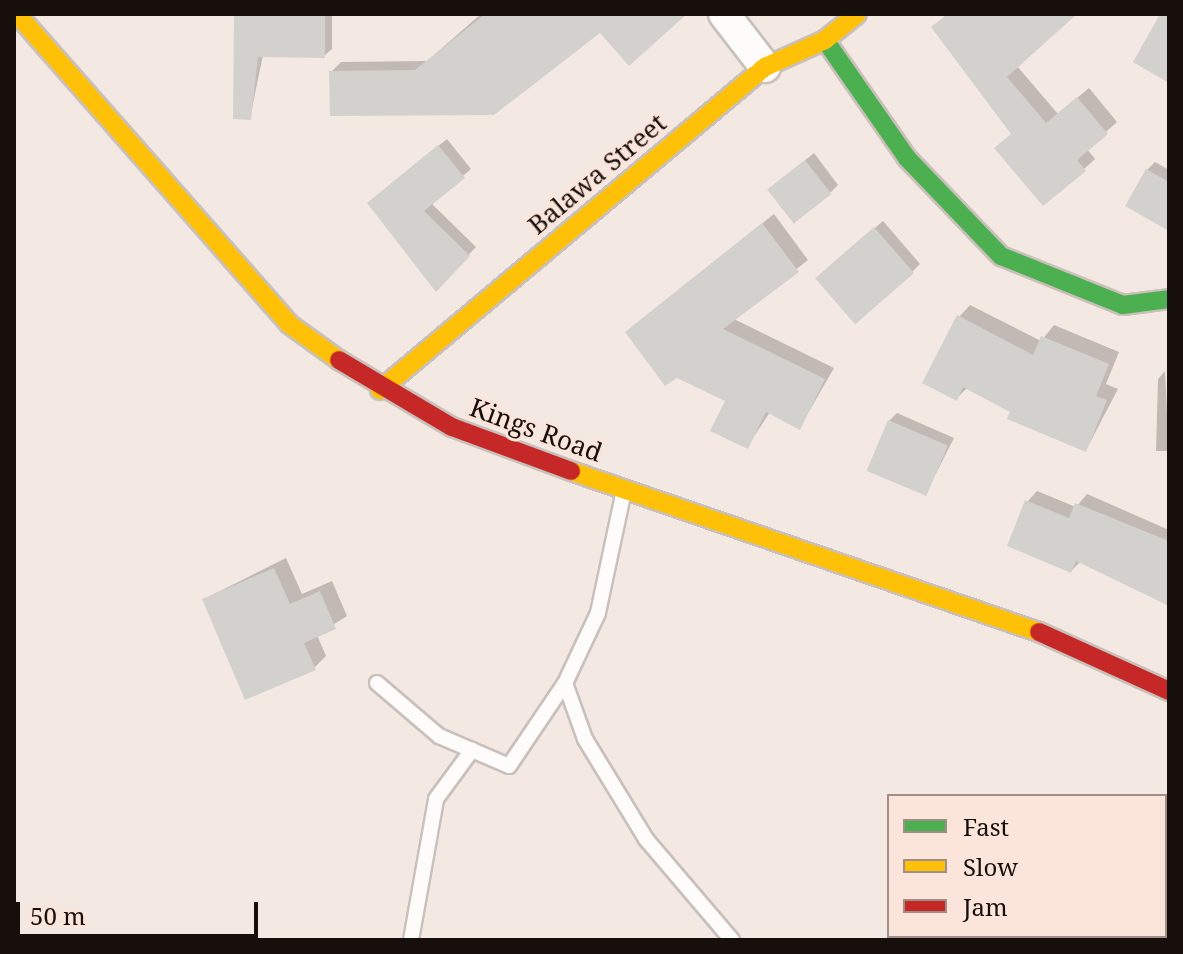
<!DOCTYPE html>
<html>
<head>
<meta charset="utf-8">
<style>
	body { margin:0 }
	#map { position:relative; width:1183px; height:954px; overflow:hidden; background:#f4e8e2; font-family:"Noto Serif",serif }
	div>[style] { position:absolute }
	.shadow>* { inset:0; background:#0003 }
	.building>* { inset:0; background:#d2d1cd; transform-origin:0 0 }
	.roads { filter:drop-shadow(2px 0 #c9c0bb) drop-shadow(-2px 0 #c9c0bb) drop-shadow(0 2px #c9c0bb) drop-shadow(0 -2px #c9c0bb) }
	.lane>* { height:14px; margin:-7px; padding:0 7px; transform-origin:7px; border-radius:7px; background:#fdfcfb }
	.street>* { height:30px; margin:-15px; padding:0 15px; transform-origin:15px; border-radius:15px; background:#fdfcfb }
	.fast>* { height:18px; margin:-9px; padding:0 9px; transform-origin:9px; border-radius:9px; background:#4caf50 }
	.slow>* { height:18px; margin:-9px; padding:0 9px; transform-origin:9px; border-radius:9px; background:#ffc107 }
	.jam>* { height:18px; margin:-9px; padding:0 9px; transform-origin:9px; border-radius:9px; background:#c62828 }
	span { translate:-50% -50%; white-space:nowrap; text-align:center; line-height:1.15; -webkit-text-stroke:6px #fbe5db; paint-order:stroke }
	.street-label { font-size:26px; color:#160f0c }
	.frame { position:absolute; inset:0; border:16px solid #160f0c; pointer-events:none }
	.legend { position:absolute; left:887px; top:794px; width:280px; height:144px; box-sizing:border-box; background:#fbe5db; border:2px solid #9f8f88; margin:0; padding:10px 14px; list-style:none; font-size:24px; color:#160f0c }
	.legend li { display:flex; align-items:center; gap:16px; height:40px }
	.legend b { width:40px; border:2px solid #9f8f88 }
	.scale { position:absolute; left:16px; top:902px; width:242px; height:36px; box-sizing:border-box; border:4px solid #160f0c; border-top:0; padding-left:10px; font-size:24px; line-height:28px; white-space:nowrap; color:#160f0c; -webkit-text-stroke:6px #fbe5db; paint-order:stroke }
</style>
</head>
<body>
<div id="map">
	<div class="shadow">
		<div style="clip-path:polygon(236px 14px,332px 14px,332px 49px,324px 56px,263px 55px,250px 118px)"></div>
		<div style="clip-path:polygon(481px 14px,683px 14px,600px 30px,332px 114px,331px 72px,341px 62px,427px 61px)"></div>
		<div style="clip-path:polygon(947px 14px,1075px 14px,1017px 66px,1058px 114px,1089px 88px,1117px 122px,1087px 149px,1095px 159px,1084px 169px,1013px 133px,934px 27px)"></div>
		<div style="clip-path:polygon(447px 139px,471px 169px,431px 203px,476px 247px,436px 289px,377px 196px)"></div>
		<div style="clip-path:polygon(814px 153px,838px 185px,831px 192px,777px 183px)"></div>
		<div style="clip-path:polygon(1155px 162px,1169px 170px,1169px 229px,1147px 170px)"></div>
		<div style="clip-path:polygon(774px 214px,808px 260px,734px 319px,834px 368px,800px 427px,770px 412px,747px 447px,728px 400px,638px 322px)"></div>
		<div style="clip-path:polygon(883px 221px,920px 264px,912px 272px,826px 271px)"></div>
		<div style="clip-path:polygon(970px 305px,1041px 341px,1054px 325px,1119px 352px,1106px 384px,1118px 389px,1086px 450px,968px 387px,956px 399px,959px 317px)"></div>
		<div style="clip-path:polygon(1165px 371px,1169px 451px,1156px 451px,1158px 379px)"></div>
		<div style="clip-path:polygon(897px 413px,954px 438px,926px 493px,889px 421px)"></div>
		<div style="clip-path:polygon(1037px 491px,1076px 507px,1087px 494px,1169px 530px,1169px 604px,1081px 561px,1071px 571px,1027px 502px)"></div>
		<div style="clip-path:polygon(286px 558px,302px 594px,332px 581px,347px 616px,317px 635px,326px 656px,314px 668px,204px 599px)"></div>
	</div>
	<div class="building">
		<div style="clip-path:polygon(234px 14px,325px 14px,325px 58px,258px 57px,251px 120px,233px 119px)"></div>
		<div style="clip-path:polygon(485px 14px,687px 14px,629px 66px,600px 33px,494px 115px,330px 116px,329px 71px,415px 70px)"></div>
		<div style="clip-path:polygon(948px 14px,1077px 14px,1007px 77px,1046px 123px,1077px 97px,1108px 134px,1077px 160px,1086px 171px,1043px 206px,994px 148px,1011px 134px,931px 27px)"></div>
		<div style="clip-path:polygon(1160px 14px,1169px 14px,1169px 83px,1133px 62px)"></div>
		<div style="clip-path:polygon(438px 145px,465px 178px,424px 211px,470px 256px,436px 292px,367px 203px)"></div>
		<div style="left:805px;top:160px;width:43px;height:48px;rotate:52deg"></div>
		<div style="clip-path:polygon(1146px 169px,1169px 182px,1169px 231px,1125px 206px)"></div>
		<div style="clip-path:polygon(762px 223px,799px 272px,723px 329px,825px 379px,800px 430px,766px 412px,748px 449px,710px 431px,725px 401px,677px 378px,665px 386px,625px 332px)"></div>
		<div style="left:874px;top:227px;width:61px;height:78px;rotate:49deg"></div>
		<div style="clip-path:polygon(957px 315px,1033px 355px,1041px 336px,1109px 364px,1096px 396px,1107px 400px,1086px 452px,1007px 419px,1010px 412px,963px 387px,957px 401px,922px 383px)"></div>
		<div style="left:888px;top:420px;width:65px;height:55px;rotate:23deg"></div>
		<div style="clip-path:polygon(1025px 500px,1069px 518px,1075px 503px,1169px 541px,1169px 606px,1076px 561px,1071px 573px,1007px 546px)"></div>
		<div style="clip-path:polygon(274px 568px,290px 604px,320px 591px,336px 629px,304px 643px,316px 670px,245px 700px,202px 599px)"></div>
	</div>
	<div class="roads">
		<div class="lane">
			<div style="left:623px;top:495px;width:121px;rotate:102deg"></div>
			<div style="left:598px;top:613px;width:77px;rotate:115.2deg"></div>
			<div style="left:565px;top:683px;width:59px;rotate:70.3deg"></div>
			<div style="left:585px;top:739px;width:117px;rotate:58.6deg"></div>
			<div style="left:646px;top:839px;width:133px;rotate:49.6deg"></div>
			<div style="left:377px;top:683px;width:82px;rotate:40.5deg"></div>
			<div style="left:439px;top:736px;width:76px;rotate:23.2deg"></div>
			<div style="left:509px;top:766px;width:100px;rotate:-56deg"></div>
			<div style="left:411px;top:940px;width:143px;rotate:-79.9deg"></div>
			<div style="left:436px;top:799px;width:61px;rotate:-53.7deg"></div>
		</div>
		<div class="street">
			<div style="left:724px;top:14px;width:67px;rotate:52.3deg"></div>
		</div>
		<div class="fast">
			<div style="left:825px;top:40px;width:144px;rotate:55.2deg"></div>
			<div style="left:907px;top:158px;width:136px;rotate:46.2deg"></div>
			<div style="left:1001px;top:256px;width:131px;rotate:21.9deg"></div>
			<div style="left:1123px;top:305px;width:46px;rotate:-7.4deg"></div>
		</div>
		<div class="slow">
			<div style="left:17px;top:14px;width:412px;rotate:48.7deg"></div>
			<div style="left:289px;top:324px;width:62px;rotate:35.8deg"></div>
			<div style="left:380px;top:390px;width:503px;rotate:-40deg"></div>
			<div style="left:765px;top:67px;width:66px;rotate:-24.2deg"></div>
			<div style="left:825px;top:40px;width:41px;rotate:-39.1deg"></div>
			<div style="left:571px;top:471px;width:495px;rotate:19deg"></div>
		</div>
		<div class="jam">
			<div style="left:339px;top:360px;width:131px;rotate:30.7deg"></div>
			<div style="left:452px;top:427px;width:127px;rotate:20.3deg"></div>
			<div style="left:1039px;top:632px;width:143px;rotate:24.4deg"></div>
		</div>
	</div>
	<div class="street-label">
		<span style="left:597px;top:174px;rotate:-40deg">Balawa Street</span>
		<span style="left:536px;top:430px;rotate:20deg">Kings Road</span>
	</div>
	<div class="frame"></div>
	<ul class="legend">
	<li><b style="height:10px;background:#4caf50"></b>Fast</li>
	<li><b style="height:10px;background:#ffc107"></b>Slow</li>
	<li><b style="height:10px;background:#c62828"></b>Jam</li>
	</ul>
	<div class="scale">50 m</div>
</div>
</body>
</html>
